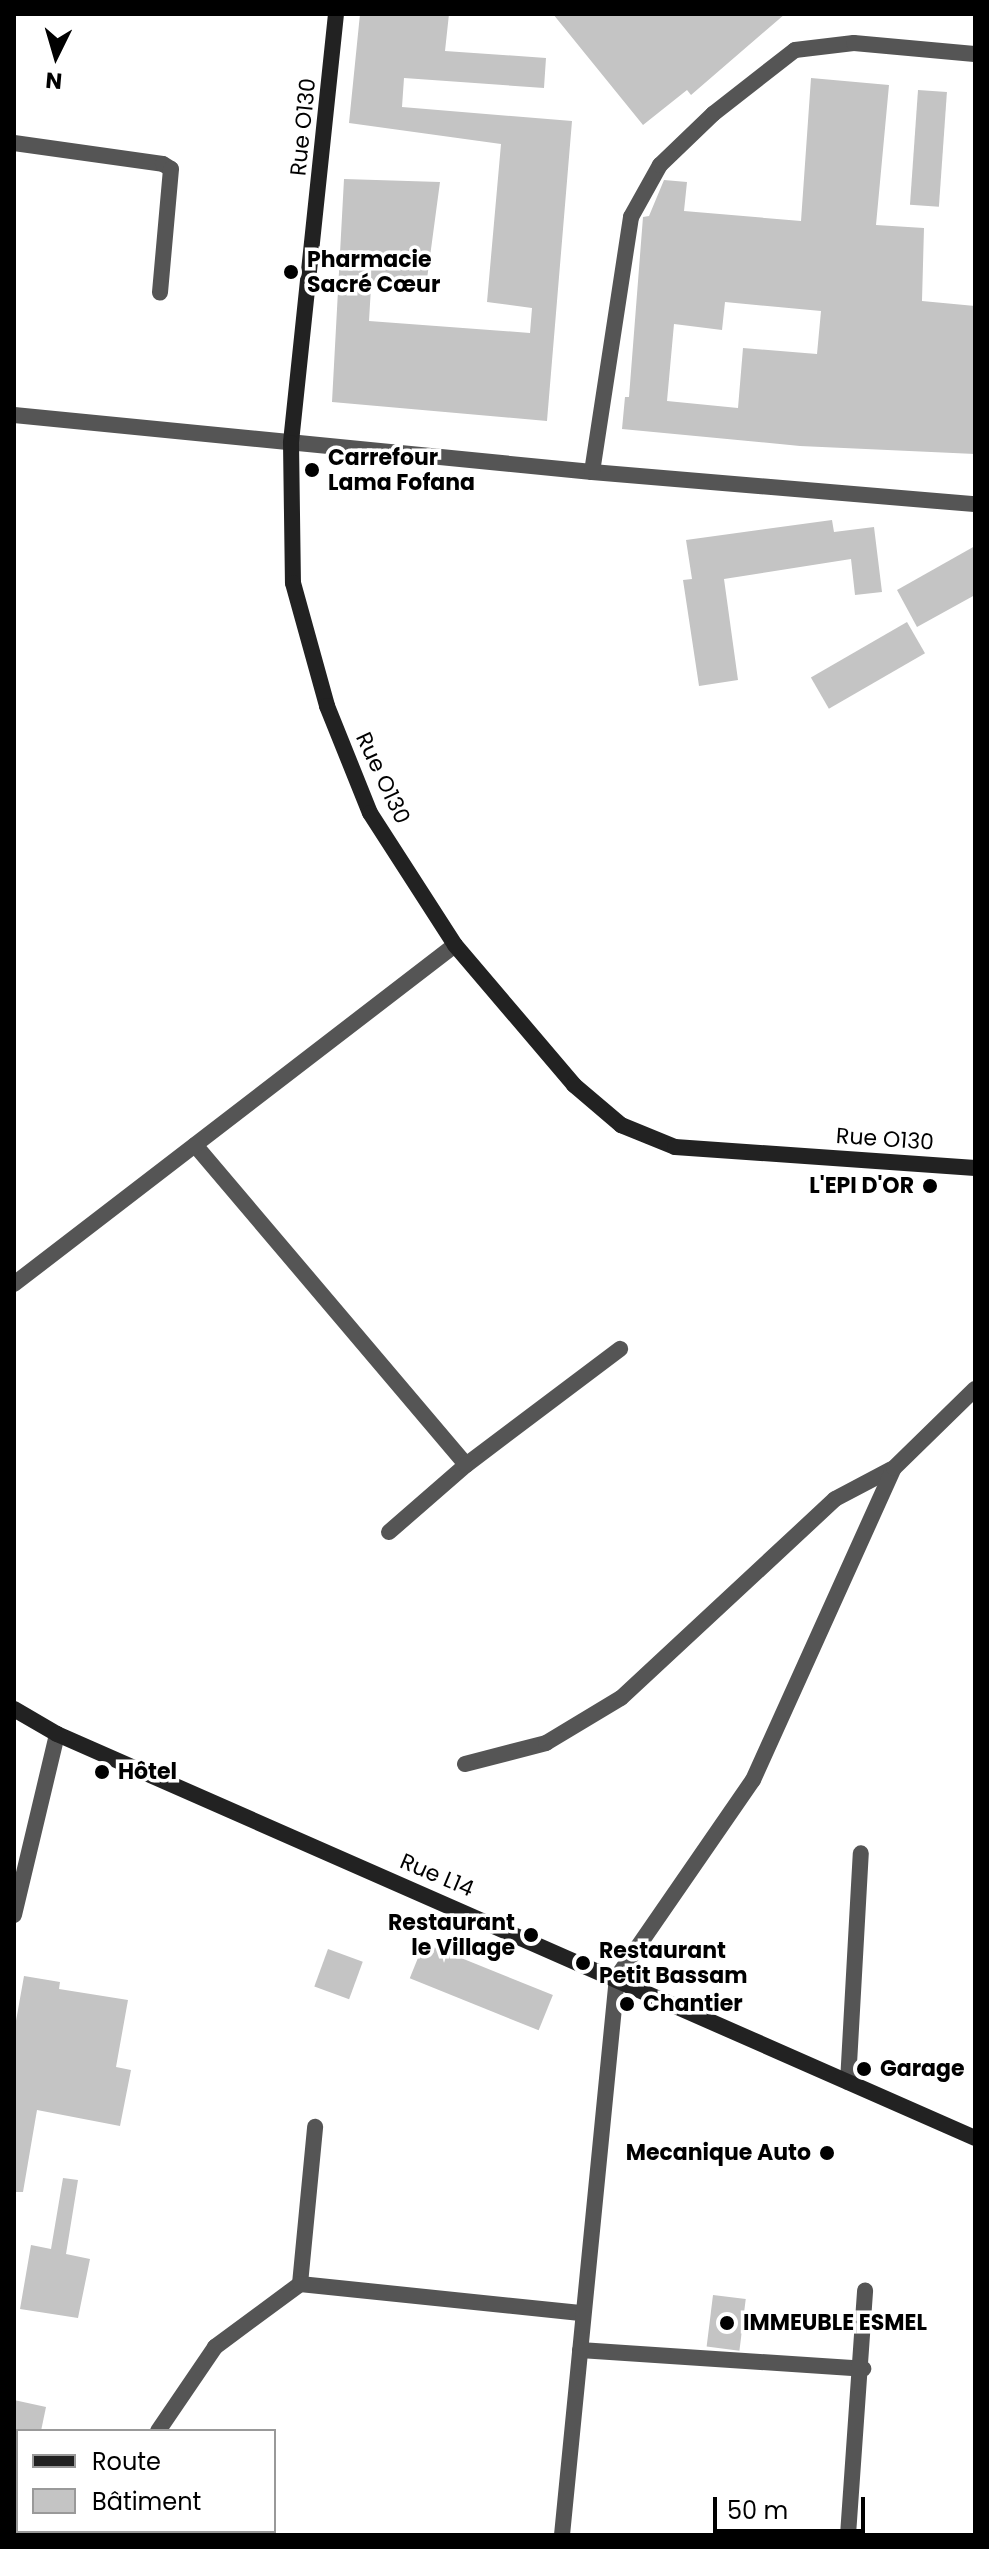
<!DOCTYPE html>
<html>
<head>
<meta charset="utf-8">
<style>
	body { margin:0 }
	#map { position:relative; width:989px; height:2549px; overflow:hidden; background:#fff; font-family:Poppins,sans-serif }
	div>[style] { position:absolute }
	.building>* { inset:0; background:#c4c4c4; transform-origin:0 0 }
	.street>* { height:16px; margin:-8px; padding:0 8px; transform-origin:8px; border-radius:8px; background:#555 }
	.secondary>* { height:16px; margin:-8px; padding:0 8px; transform-origin:8px; border-radius:8px; background:#222 }
	.dots>* { width:22px; height:22px; translate:-50% -50%; box-sizing:border-box; border:4px solid #fff; border-radius:50% }
	span { translate:-50% -50%; white-space:nowrap; text-align:center; line-height:1.15; -webkit-text-stroke:7px #fff; paint-order:stroke }
	.street-label { font-size:22px; color:#000 }
	.poi-label { font-size:22px; color:#000; font-weight:700 }
	.left { translate:0 -50%; text-align:left }
	.right { translate:-100% -50%; text-align:right }
	.frame { position:absolute; inset:0; border:16px solid #000; pointer-events:none }
	.legend { position:absolute; left:16px; top:2429px; width:260px; height:104px; box-sizing:border-box; background:#fff; border:2px solid #999; margin:0; padding:10px 14px; list-style:none; font-size:24px; color:#000 }
	.legend li { display:flex; align-items:center; gap:16px; height:40px }
	.legend b { width:40px; border:2px solid #999 }
	.north { position:absolute; left:16px; top:16px; width:80px; height:80px; -webkit-text-stroke:6px #fff; paint-order:stroke; rotate:185deg; font-size:22px; font-weight:700; line-height:32px; text-align:center; color:#000 }
	.north::after { content:''; display:block; margin:auto; width:28px; height:36px; background:#000; clip-path:polygon(50% 0,100% 100%,50% 72%,0 100%) }
	.scale { position:absolute; left:713px; top:2497px; width:152px; height:36px; box-sizing:border-box; border:4px solid #000; border-top:0; padding-left:10px; font-size:24px; line-height:28px; white-space:nowrap; color:#000; -webkit-text-stroke:6px #fff; paint-order:stroke }
</style>
</head>
<body>
<div id="map">
	<div class="building">
		<div style="clip-path:polygon(360px 14px,449px 14px,445px 51px,546px 58px,544px 88px,404px 78px,402px 107px,572px 121px,547px 421px,332px 402px,344px 179px,440px 182px,425px 294px,371px 287px,369px 321px,530px 333px,532px 308px,487px 302px,501px 144px,349px 123px)"></div>
		<div style="clip-path:polygon(553px 14px,785px 14px,691px 95px,687px 90px,643px 125px)"></div>
		<div style="clip-path:polygon(evenodd,811px 78px,889px 85px,876px 225px,924px 228px,922px 301px,975px 306px,975px 454px,800px 446px,622px 429px,625px 397px,629px 397px,643px 217px,649px 216px,664px 180px,687px 182px,684px 211px,801px 221px,811px 78px,725px 302px,821px 311px,817px 354px,743px 348px,738px 408px,667px 401px,674px 324px,722px 330px,725px 302px)"></div>
		<div style="left:918px;top:90px;width:29px;height:115px;rotate:4deg"></div>
		<div style="clip-path:polygon(832px 520px,834px 532px,874px 527px,882px 592px,855px 595px,851px 559px,724px 579px,738px 680px,699px 686px,683px 580px,692px 579px,686px 540px)"></div>
		<div style="clip-path:polygon(975px 546px,975px 595px,917px 627px,897px 590px)"></div>
		<div style="left:907px;top:622px;width:36px;height:111px;rotate:60deg"></div>
		<div style="left:424px;top:1943px;width:139px;height:38px;rotate:22deg"></div>
		<div style="left:328px;top:1949px;width:37px;height:40px;rotate:20deg"></div>
		<div style="clip-path:polygon(24px 1976px,60px 1982px,59px 1989px,128px 2000px,116px 2067px,131px 2070px,120px 2126px,37px 2110px,23px 2192px,14px 2192px,14px 2032px)"></div>
		<div style="clip-path:polygon(63px 2178px,78px 2180px,66px 2254px,90px 2259px,78px 2318px,20px 2309px,31px 2245px,51px 2249px)"></div>
		<div style="left:713px;top:2295px;width:33px;height:52px;rotate:7deg"></div>
		<div style="clip-path:polygon(14px 2400px,46px 2407px,41px 2431px,14px 2429px)"></div>
	</div>
	<div class="street">
		<div style="left:14px;top:143px;width:150px;rotate:8deg"></div>
		<div style="left:163px;top:164px;width:9px;rotate:32deg"></div>
		<div style="left:171px;top:169px;width:124px;rotate:95.1deg"></div>
		<div style="left:14px;top:415px;width:581px;rotate:5.63deg"></div>
		<div style="left:592px;top:472px;width:384px;rotate:4.8deg"></div>
		<div style="left:592px;top:472px;width:258px;rotate:-81.3deg"></div>
		<div style="left:631px;top:217px;width:60px;rotate:-60.9deg"></div>
		<div style="left:660px;top:165px;width:74px;rotate:-43.9deg"></div>
		<div style="left:713px;top:114px;width:104px;rotate:-38deg"></div>
		<div style="left:795px;top:50px;width:59px;rotate:-6.8deg"></div>
		<div style="left:854px;top:43px;width:121px;rotate:5.2deg"></div>
		<div style="left:195px;top:1145px;width:419px;rotate:49.7deg"></div>
		<div style="left:14px;top:1284px;width:556px;rotate:-37.55deg"></div>
		<div style="left:389px;top:1532px;width:102px;rotate:-41deg"></div>
		<div style="left:466px;top:1465px;width:193px;rotate:-37deg"></div>
		<div style="left:465px;top:1764px;width:84px;rotate:-14.5deg"></div>
		<div style="left:546px;top:1743px;width:87px;rotate:-31deg"></div>
		<div style="left:621px;top:1698px;width:292px;rotate:-42.9deg"></div>
		<div style="left:835px;top:1499px;width:64px;rotate:-27.8deg"></div>
		<div style="left:14px;top:1915px;width:186px;rotate:-76.6deg"></div>
		<div style="left:848px;top:2082px;width:229px;rotate:-86.8deg"></div>
		<div style="left:300px;top:2284px;width:158px;rotate:-84.5deg"></div>
		<div style="left:580px;top:2350px;width:284px;rotate:3.8deg"></div>
		<div style="left:158px;top:2431px;width:102px;rotate:-55.8deg"></div>
		<div style="left:215px;top:2347px;width:106px;rotate:-36.5deg"></div>
		<div style="left:300px;top:2284px;width:282px;rotate:5.9deg"></div>
		<div style="left:562px;top:2535px;width:561px;rotate:-84.37deg"></div>
		<div style="left:617px;top:1977px;width:239px;rotate:-55.4deg"></div>
		<div style="left:753px;top:1780px;width:342px;rotate:-65.7deg"></div>
		<div style="left:894px;top:1468px;width:113px;rotate:-44.3deg"></div>
		<div style="left:848px;top:2535px;width:245px;rotate:-86deg"></div>
	</div>
	<div class="secondary">
		<div style="left:336px;top:14px;width:431px;rotate:96deg"></div>
		<div style="left:291px;top:443px;width:140px;rotate:89.2deg"></div>
		<div style="left:293px;top:583px;width:128px;rotate:74.5deg"></div>
		<div style="left:327px;top:706px;width:115px;rotate:68.1deg"></div>
		<div style="left:370px;top:813px;width:157px;rotate:57.2deg"></div>
		<div style="left:455px;top:945px;width:184px;rotate:49.6deg"></div>
		<div style="left:574px;top:1085px;width:62px;rotate:40.4deg"></div>
		<div style="left:621px;top:1125px;width:58px;rotate:22.2deg"></div>
		<div style="left:675px;top:1147px;width:301px;rotate:4deg"></div>
		<div style="left:14px;top:1709px;width:50px;rotate:30.2deg"></div>
		<div style="left:57px;top:1734px;width:1003px;rotate:23.75deg"></div>
	</div>
	<div class="dots">
		<div style="left:291px;top:272px;background:#000"></div>
		<div style="left:312px;top:470px;background:#000"></div>
		<div style="left:930px;top:1186px;background:#000"></div>
		<div style="left:102px;top:1772px;background:#000"></div>
		<div style="left:531px;top:1935px;background:#000"></div>
		<div style="left:583px;top:1963px;background:#000"></div>
		<div style="left:627px;top:2004px;background:#000"></div>
		<div style="left:864px;top:2069px;background:#000"></div>
		<div style="left:827px;top:2153px;background:#000"></div>
		<div style="left:727px;top:2323px;background:#000"></div>
	</div>
	<div class="street-label">
		<span style="left:303px;top:127px;rotate:-84deg">Rue O130</span>
		<span style="left:383px;top:778px;rotate:65deg">Rue O130</span>
		<span style="left:885px;top:1139px;rotate:4deg">Rue O130</span>
		<span style="left:437px;top:1875px;rotate:23deg">Rue L14</span>
	</div>
	<div class="poi-label">
		<span class="left" style="left:307px;top:272px">Pharmacie<br>Sacré Cœur</span>
		<span class="left" style="left:328px;top:470px">Carrefour<br>Lama Fofana</span>
		<span class="right" style="left:914px;top:1186px">L'EPI D'OR</span>
		<span class="left" style="left:118px;top:1772px">Hôtel</span>
		<span class="right" style="left:515px;top:1935px">Restaurant<br>le Village</span>
		<span class="left" style="left:599px;top:1963px">Restaurant<br>Petit Bassam</span>
		<span class="left" style="left:643px;top:2004px">Chantier</span>
		<span class="left" style="left:880px;top:2069px">Garage</span>
		<span class="right" style="left:811px;top:2153px">Mecanique Auto</span>
		<span class="left" style="left:743px;top:2323px">IMMEUBLE ESMEL</span>
	</div>
	<div class="frame"></div>
	<ul class="legend">
	<li><b style="height:10px;background:#222"></b>Route</li>
	<li><b style="height:22px;background:#c4c4c4"></b>Bâtiment</li>
	</ul>
	<div class="north">N</div>
	<div class="scale">50 m</div>
</div>
</body>
</html>
